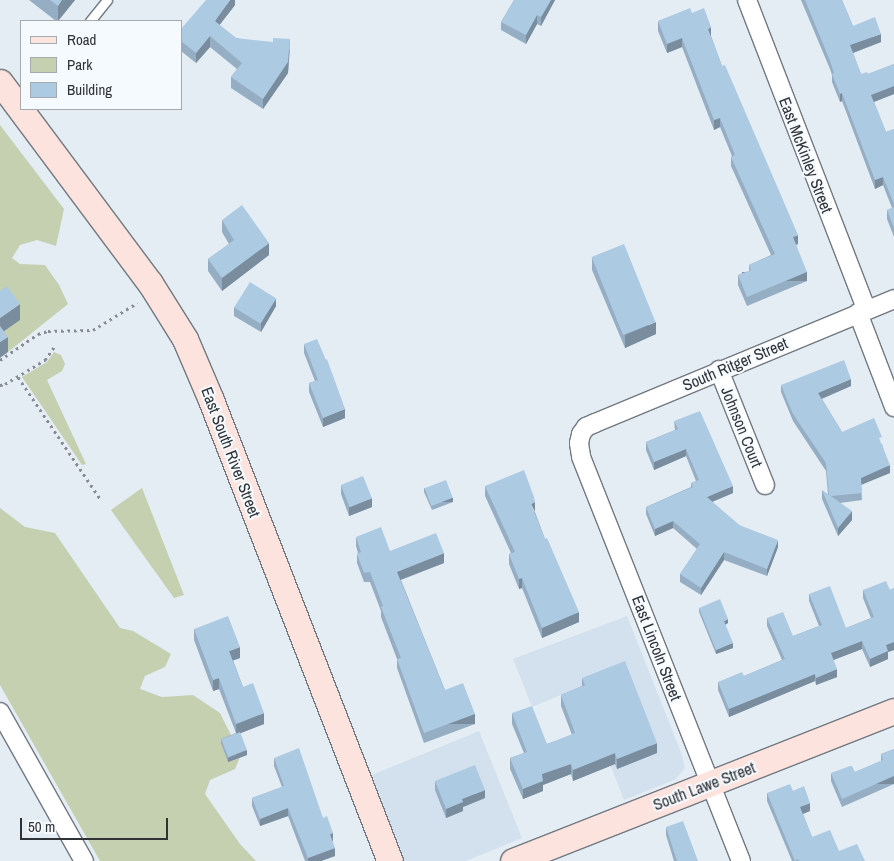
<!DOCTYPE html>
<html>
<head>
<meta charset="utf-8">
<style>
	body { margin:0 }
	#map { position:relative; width:894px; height:861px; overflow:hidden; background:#e4edf4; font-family:"Archivo Narrow",sans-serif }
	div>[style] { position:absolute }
	.built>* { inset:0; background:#d3e1ee }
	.green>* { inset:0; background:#c4d0b0 }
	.path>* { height:3px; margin-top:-1.5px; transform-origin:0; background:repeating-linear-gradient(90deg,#868c91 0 2.5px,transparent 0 6.5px) }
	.roads { filter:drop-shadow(1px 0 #727980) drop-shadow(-1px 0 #727980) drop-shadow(0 1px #727980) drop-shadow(0 -1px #727980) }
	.lane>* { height:9px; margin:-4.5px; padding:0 4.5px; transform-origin:4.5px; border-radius:4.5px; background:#fff }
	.street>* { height:18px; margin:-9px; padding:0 9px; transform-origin:9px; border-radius:9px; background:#fff }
	.secondary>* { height:25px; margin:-12.5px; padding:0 12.5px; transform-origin:12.5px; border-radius:12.5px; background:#fde3de }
	.wall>* { inset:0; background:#95aec3 }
	.shaded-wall>* { inset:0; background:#798d9f; transform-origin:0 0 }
	.building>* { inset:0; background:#adcae3; transform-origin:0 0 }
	span { translate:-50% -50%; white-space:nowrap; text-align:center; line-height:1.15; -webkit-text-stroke:4px #f4fafe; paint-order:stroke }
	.street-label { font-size:16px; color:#303336 }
	.legend { position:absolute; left:20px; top:20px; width:162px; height:90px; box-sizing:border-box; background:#f4fafe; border:1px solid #a6aaae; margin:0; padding:6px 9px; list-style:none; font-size:15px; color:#303336 }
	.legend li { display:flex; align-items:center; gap:10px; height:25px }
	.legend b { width:25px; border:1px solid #a6aaae }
	.scale { position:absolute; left:20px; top:818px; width:148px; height:22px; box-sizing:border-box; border:2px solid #303336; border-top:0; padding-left:6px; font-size:15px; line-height:18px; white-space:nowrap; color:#303336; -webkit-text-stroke:4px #f4fafe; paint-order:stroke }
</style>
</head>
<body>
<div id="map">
	<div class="built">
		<i style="clip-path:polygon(627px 616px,682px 755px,685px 768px,676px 779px,624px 800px,580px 687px,532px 707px,513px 659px)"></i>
		<i style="clip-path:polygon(479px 731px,522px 838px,466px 861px,405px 861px,372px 775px)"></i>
	</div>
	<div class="green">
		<i style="clip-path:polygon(0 125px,64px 209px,56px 246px,37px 240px,20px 245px,12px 258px,20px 264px,45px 265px,59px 285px,68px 304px,8px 352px,0 341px)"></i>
		<i style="clip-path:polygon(54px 352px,61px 355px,65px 364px,62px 371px,47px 380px,86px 464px,82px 465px,22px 377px,47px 362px)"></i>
		<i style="clip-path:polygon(142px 488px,184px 595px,174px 598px,111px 510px)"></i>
		<i style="clip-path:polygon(0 508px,25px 527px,55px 533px,120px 628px,133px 631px,171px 654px,165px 667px,145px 676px,140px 689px,162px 697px,193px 695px,220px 713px,241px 755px,235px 769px,210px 780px,205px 794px,240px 844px,256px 861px,100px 861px,0 685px)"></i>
	</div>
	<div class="path">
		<i style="left:0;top:360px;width:46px;rotate:-34.4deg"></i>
		<i style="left:38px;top:334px;width:10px;rotate:-17deg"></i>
		<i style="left:48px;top:331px;width:45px;rotate:-1.3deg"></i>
		<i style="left:93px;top:330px;width:52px;rotate:-31.5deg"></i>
		<i style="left:18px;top:377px;width:148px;rotate:56deg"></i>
		<i style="left:0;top:385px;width:5px;rotate:-11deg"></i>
		<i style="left:5px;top:384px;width:47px;rotate:-31deg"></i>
		<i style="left:45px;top:360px;width:16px;rotate:-55deg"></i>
	</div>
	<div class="roads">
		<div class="lane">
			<i style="left:90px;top:21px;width:27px;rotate:-51deg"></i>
		</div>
		<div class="street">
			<i style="left:747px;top:0;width:331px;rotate:68.9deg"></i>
			<i style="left:858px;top:313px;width:101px;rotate:69deg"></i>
			<i style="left:719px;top:370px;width:124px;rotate:68.2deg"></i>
			<i style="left:0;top:712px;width:171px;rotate:60.6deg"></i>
			<i style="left:741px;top:861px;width:435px;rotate:-111.6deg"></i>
			<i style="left:581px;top:456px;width:13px;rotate:-99deg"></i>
			<i style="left:579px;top:443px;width:9px;rotate:-77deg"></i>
			<i style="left:581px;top:434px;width:9px;rotate:-54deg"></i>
			<i style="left:586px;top:427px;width:10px;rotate:-24deg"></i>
			<i style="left:595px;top:423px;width:324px;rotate:-22.5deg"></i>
		</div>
		<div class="secondary">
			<i style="left:0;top:82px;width:251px;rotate:53.3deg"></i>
			<i style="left:150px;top:283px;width:66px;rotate:58deg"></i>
			<i style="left:185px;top:339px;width:66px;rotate:66.9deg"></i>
			<i style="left:211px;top:400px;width:495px;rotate:68.8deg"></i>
			<i style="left:513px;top:861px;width:409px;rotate:-21.5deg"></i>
		</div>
	</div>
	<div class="wall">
		<i style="clip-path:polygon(29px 0,75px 0,58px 21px,56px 21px)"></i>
		<i style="clip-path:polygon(235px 0,235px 5px,219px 25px,236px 38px,290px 50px,288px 73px,263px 109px,231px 88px,231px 77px,237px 69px,210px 47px,196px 63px,181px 51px,181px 29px)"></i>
		<i style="clip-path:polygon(514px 0,555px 0,541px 26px,537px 24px,526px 44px,501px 30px,501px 22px)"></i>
		<i style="clip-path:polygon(801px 0,842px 0,853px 26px,881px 42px,853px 53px,861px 74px,868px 74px,894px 64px,894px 94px,874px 102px,886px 132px,894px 129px,894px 237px,887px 219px,887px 210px,892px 208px,883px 185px,875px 189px,842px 101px,840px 102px,832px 82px,832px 75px,830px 69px)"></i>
		<i style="clip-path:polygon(692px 13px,711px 36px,722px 66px,798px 244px,796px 245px,807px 281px,747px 306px,738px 285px,738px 275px,749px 271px,749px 265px,771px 255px,731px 166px,731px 157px,732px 156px,720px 127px,714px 130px,682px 47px,667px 53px,658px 31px,658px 21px)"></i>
		<i style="clip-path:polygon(222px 220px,269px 255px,222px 291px,208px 271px,208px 259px,229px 244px,222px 232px)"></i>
		<i style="clip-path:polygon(592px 257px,656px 334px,625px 348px,592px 270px)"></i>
		<i style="clip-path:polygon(276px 306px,261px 332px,234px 316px,234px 307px)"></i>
		<i style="clip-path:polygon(304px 344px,345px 418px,323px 427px,309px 392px,309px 383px,315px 381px,304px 353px)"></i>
		<i style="clip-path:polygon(781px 385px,851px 386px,822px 399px,842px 432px,882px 444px,890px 473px,861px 484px,862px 500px,840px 503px,852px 520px,838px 536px,822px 499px,822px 490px,828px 495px,826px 471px,793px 421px,781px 392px)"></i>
		<i style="clip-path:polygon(674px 421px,733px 493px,712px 502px,739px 525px,778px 547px,767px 576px,724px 560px,701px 595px,680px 582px,680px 574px,697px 549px,673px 528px,655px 536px,646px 514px,646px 507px,691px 487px,691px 483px,696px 481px,686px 456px,654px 470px,646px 450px,646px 442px,675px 430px)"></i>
		<i style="clip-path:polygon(341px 485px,372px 507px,349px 516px,341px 494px)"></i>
		<i style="clip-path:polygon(485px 486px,535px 512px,545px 539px,579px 622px,542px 638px,522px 588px,519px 589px,509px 564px,509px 554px,511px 553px,485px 496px)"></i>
		<i style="clip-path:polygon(424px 488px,453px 502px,432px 510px,424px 492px)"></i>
		<i style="clip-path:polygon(356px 537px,390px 551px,444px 563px,401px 580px,445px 690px,475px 724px,424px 743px,397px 668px,397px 659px,381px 617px,381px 611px,370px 582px,364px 582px,357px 563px,357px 554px,358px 553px,356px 546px)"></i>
		<i style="clip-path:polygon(894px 588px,894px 650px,888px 652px,888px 659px,870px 667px,862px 649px,833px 660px,837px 677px,816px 685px,815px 681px,729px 717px,718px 690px,718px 682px,744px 676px,782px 660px,767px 626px,767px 618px,793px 636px,819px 626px,809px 601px,809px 594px,846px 628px,871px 618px,863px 598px,863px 590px,890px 590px)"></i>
		<i style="clip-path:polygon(699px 608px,728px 623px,725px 625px,733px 648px,716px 654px,699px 612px)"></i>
		<i style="clip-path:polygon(194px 629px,240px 658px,233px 660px,243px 687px,264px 724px,240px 733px,247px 755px,228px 762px,221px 743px,221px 739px,236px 733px,219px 689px,213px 691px,194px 640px)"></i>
		<i style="clip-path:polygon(582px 678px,657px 753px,617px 769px,615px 764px,573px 781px,571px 774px,543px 785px,543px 791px,523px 799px,510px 769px,510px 758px,524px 753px,512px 724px,512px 713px,547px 744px,572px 735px,561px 706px,561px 695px,582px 686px)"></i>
		<i style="clip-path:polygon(894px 749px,894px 784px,842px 807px,831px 781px,831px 773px,855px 772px,881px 761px,881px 754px)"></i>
		<i style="clip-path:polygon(274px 758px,323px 818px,333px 841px,332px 841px,335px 856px,321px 861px,305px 861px,288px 816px,260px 826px,252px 806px,252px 798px,282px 787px,274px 766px)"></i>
		<i style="clip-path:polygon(435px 781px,485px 798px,463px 807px,463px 811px,446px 818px,435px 790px)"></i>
		<i style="clip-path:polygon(793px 791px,810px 811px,803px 814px,812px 837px,839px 851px,865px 861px,792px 861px,767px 801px,767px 793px)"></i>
		<i style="clip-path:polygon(666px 827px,698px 861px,674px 861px,666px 835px)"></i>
	</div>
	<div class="shaded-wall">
		<i style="clip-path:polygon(62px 0,75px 0,58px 21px,58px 6px)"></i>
		<i style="clip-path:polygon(230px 0,235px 0,235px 5px,215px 31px,215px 21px)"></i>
		<i style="clip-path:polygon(551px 0,555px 0,541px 26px,541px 17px)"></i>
		<i style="clip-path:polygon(537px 15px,537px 24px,526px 44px,526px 35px)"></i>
		<i style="clip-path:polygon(711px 27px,711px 36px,708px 38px,708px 29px)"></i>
		<i style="clip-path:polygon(881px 34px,881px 42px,850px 54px,850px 45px)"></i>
		<i style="clip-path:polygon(210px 36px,210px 47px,196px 63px,196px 53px)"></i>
		<i style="clip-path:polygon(682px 38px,682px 47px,667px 53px,667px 44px)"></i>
		<i style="clip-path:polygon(290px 39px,288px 73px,263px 109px,263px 99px)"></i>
		<i style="clip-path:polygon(894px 86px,894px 94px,871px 103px,871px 95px)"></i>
		<i style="clip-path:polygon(842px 93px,842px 101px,840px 102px,840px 94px)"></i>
		<i style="clip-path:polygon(720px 118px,720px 127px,714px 130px,714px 120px)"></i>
		<i style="clip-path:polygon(883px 177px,883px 185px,875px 189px,875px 180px)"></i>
		<i style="clip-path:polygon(798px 235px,798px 244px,793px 246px,793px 237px)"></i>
		<i style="clip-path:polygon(269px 243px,269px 255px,222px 291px,222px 278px)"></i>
		<i style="left:807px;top:272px;width:9px;height:65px;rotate:90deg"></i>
		<i style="clip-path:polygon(276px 298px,276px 306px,261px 332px,261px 323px)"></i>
		<i style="clip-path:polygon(20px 304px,20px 320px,0 334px,0 318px)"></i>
		<i style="clip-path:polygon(656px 322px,656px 334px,625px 348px,625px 335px)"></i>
		<i style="clip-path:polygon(8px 337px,8px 352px,0 358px,0 342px)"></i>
		<i style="clip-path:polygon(851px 379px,851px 386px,818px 400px,818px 393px)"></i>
		<i style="clip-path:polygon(345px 409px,345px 418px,323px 427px,323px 418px)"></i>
		<i style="clip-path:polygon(686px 449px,686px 456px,654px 470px,654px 462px)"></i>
		<i style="clip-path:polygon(890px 465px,890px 473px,861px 485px,861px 478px)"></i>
		<i style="clip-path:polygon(733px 486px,733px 493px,707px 504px,707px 497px)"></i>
		<i style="clip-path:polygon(372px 498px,372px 507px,349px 516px,349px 507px)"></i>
		<i style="left:453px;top:498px;width:4px;height:22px;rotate:90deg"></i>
		<i style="clip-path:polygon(535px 502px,535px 512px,531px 504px)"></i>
		<i style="clip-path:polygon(852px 511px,852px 520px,838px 536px,838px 528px)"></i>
		<i style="clip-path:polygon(673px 521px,673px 528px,655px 536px,655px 529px)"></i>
		<i style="clip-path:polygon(778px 540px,778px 547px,767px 576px,767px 569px)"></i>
		<i style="clip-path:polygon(724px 552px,724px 560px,701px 595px,701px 588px)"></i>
		<i style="clip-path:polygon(444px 553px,444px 563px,397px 581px,397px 572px)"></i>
		<i style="clip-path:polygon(522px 578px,522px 588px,519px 589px,519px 579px)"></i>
		<i style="clip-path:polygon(579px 612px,579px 622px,542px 638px,542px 628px)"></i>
		<i style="clip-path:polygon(728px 619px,728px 623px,724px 625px,724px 621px)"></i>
		<i style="clip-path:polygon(862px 641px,862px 649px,831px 661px,831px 653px)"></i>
		<i style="clip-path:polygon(894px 642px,894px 650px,888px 652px,888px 659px,870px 667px,870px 659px,886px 645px)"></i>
		<i style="clip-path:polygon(733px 643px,733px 648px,716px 654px,716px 650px)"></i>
		<i style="clip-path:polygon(240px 647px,240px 658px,229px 662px,229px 651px)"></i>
		<i style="clip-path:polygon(837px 669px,837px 677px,816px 685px,816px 678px)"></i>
		<i style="clip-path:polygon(815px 674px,815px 681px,729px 717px,729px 709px)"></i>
		<i style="clip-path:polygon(219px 678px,219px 689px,213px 691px,213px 680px)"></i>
		<i style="clip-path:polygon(264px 713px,264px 724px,236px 735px,236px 724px)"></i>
		<i style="left:475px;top:714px;width:10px;height:54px;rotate:90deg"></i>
		<i style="clip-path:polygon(657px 743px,657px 753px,617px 769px,617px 759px)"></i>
		<i style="clip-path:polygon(247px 750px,247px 755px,228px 762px,228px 758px)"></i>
		<i style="clip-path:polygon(615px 753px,615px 764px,573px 781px,573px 770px)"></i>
		<i style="clip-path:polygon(571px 764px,571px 774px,543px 785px,543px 791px,523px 799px,523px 789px,542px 774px)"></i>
		<i style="left:894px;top:776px;width:8px;height:57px;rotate:90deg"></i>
		<i style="clip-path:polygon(485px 790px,485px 798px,463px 807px,463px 811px,446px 818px,446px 809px,462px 799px)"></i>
		<i style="clip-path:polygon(810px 803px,810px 811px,800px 815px,800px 807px)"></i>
		<i style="clip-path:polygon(288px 808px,288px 816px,260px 826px,260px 819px)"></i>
		<i style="clip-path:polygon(333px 833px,333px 841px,330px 842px,330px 834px)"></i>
		<i style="clip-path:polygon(335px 848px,335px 856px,321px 861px,308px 861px,308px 858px)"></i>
	</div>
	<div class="building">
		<i style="clip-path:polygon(50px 0,62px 0,58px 6px)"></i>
		<i style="clip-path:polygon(206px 0,230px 0,215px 21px,236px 38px,273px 42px,273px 38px,290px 39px,288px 62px,263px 99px,231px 77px,242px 63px,210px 36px,196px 53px,181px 41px,181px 29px)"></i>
		<i style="clip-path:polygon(514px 0,551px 0,541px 17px,537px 15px,526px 35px,501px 22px)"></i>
		<i style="clip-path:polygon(805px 0,842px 0,853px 26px,875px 17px,881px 34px,850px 45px,861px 74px,867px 72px,868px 74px,894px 64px,894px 86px,871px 95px,886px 132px,894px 129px,894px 204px,883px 177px,875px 180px,842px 93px,840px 94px,832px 74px,834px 73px,830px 61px)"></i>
		<i style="clip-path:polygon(690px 8px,692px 13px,704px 8px,711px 27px,708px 29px,722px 66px,725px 65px,798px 235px,793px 237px,807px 272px,747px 297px,738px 275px,751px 270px,749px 265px,775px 254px,731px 157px,735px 155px,720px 118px,714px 120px,682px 38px,667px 44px,658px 21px)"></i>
		<i style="clip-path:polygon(242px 205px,269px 243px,222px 278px,208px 259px,234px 240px,222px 220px)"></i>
		<i style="clip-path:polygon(894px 207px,894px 228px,887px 210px)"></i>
		<i style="left:624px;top:244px;width:84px;height:35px;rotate:68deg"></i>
		<i style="left:250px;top:282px;width:31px;height:30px;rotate:32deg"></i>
		<i style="clip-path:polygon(7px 286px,20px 304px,0 318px,0 291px)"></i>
		<i style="clip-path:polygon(0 326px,8px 337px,0 342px)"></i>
		<i style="clip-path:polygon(317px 339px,326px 360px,327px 359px,345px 409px,323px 418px,309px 383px,318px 380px,304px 344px)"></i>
		<i style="clip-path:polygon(844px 360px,851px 379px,818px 393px,842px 432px,874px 418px,882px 437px,879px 438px,890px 465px,861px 478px,862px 493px,831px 496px,829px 495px,826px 463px,793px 414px,781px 385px)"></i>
		<i style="clip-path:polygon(700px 411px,733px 486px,707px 497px,739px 525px,778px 540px,767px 569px,724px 552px,701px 588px,680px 574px,700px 544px,673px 521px,655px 529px,646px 507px,693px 487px,691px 483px,699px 480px,686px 449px,654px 462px,646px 442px,678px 429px,674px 421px)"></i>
		<i style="clip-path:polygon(524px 470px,534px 497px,535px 502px,531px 504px,545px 539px,547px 538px,579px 612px,542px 628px,522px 578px,519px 579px,509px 554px,515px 552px,485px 486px)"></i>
		<i style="left:363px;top:476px;width:24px;height:24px;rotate:68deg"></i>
		<i style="left:446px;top:480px;width:19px;height:23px;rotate:69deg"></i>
		<i style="clip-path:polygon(822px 490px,852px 511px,838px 528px)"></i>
		<i style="clip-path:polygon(381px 527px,390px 551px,436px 533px,444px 553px,397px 572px,445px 690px,463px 683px,475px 714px,424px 733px,397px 659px,401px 658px,381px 607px,383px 606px,370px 572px,364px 573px,357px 554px,361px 552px,356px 537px)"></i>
		<i style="clip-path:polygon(886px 581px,890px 590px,894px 588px,894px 642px,886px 645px,888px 651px,870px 659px,862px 641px,831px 653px,837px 669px,816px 678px,815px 674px,729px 709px,718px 682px,742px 672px,744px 676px,785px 659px,767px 618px,783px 612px,793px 636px,822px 625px,809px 594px,830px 586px,846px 628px,874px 617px,863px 590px)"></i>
		<i style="clip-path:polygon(720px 599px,728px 619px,724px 621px,733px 643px,716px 650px,699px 608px)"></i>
		<i style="clip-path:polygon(228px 616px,240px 647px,229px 651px,243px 687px,253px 683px,264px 713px,236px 724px,219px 678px,213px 680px,194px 629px)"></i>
		<i style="clip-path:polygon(625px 661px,657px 743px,617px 759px,615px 753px,573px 770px,571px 764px,542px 774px,543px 781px,523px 789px,510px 758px,527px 752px,512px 713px,532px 706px,547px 744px,575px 733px,561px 695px,585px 685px,582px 678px)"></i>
		<i style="left:240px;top:732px;width:19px;height:20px;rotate:69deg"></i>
		<i style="clip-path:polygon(299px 748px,323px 818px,327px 816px,333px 833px,330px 834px,335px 848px,308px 858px,288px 808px,260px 819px,252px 798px,284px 786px,274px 758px)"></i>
		<i style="clip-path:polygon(894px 749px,894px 776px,842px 799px,831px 773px,850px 766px,852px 766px,855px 772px,883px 760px,881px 754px)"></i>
		<i style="clip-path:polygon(475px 765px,485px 790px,462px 799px,463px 802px,446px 809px,435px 781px)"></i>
		<i style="clip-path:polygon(790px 784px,793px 791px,804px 786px,810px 803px,800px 807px,812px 837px,830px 830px,839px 851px,857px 844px,865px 861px,799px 861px,798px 859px,795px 861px,767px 793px)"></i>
		<i style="clip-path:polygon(683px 821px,698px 861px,677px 861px,666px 827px)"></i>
	</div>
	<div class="street-label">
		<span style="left:806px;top:155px;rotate:69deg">East McKinley Street</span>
		<span style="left:735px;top:364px;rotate:-23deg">South Ritger Street</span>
		<span style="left:742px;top:427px;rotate:68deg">Johnson Court</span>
		<span style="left:231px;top:452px;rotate:69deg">East South River Street</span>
		<span style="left:657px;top:648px;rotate:69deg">East Lincoln Street</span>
		<span style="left:704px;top:786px;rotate:-21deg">South Lawe Street</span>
	</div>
	<ul class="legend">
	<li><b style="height:6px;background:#fde3de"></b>Road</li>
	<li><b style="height:14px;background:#c4d0b0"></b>Park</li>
	<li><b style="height:14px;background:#adcae3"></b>Building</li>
	</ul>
	<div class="scale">50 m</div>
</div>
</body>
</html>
